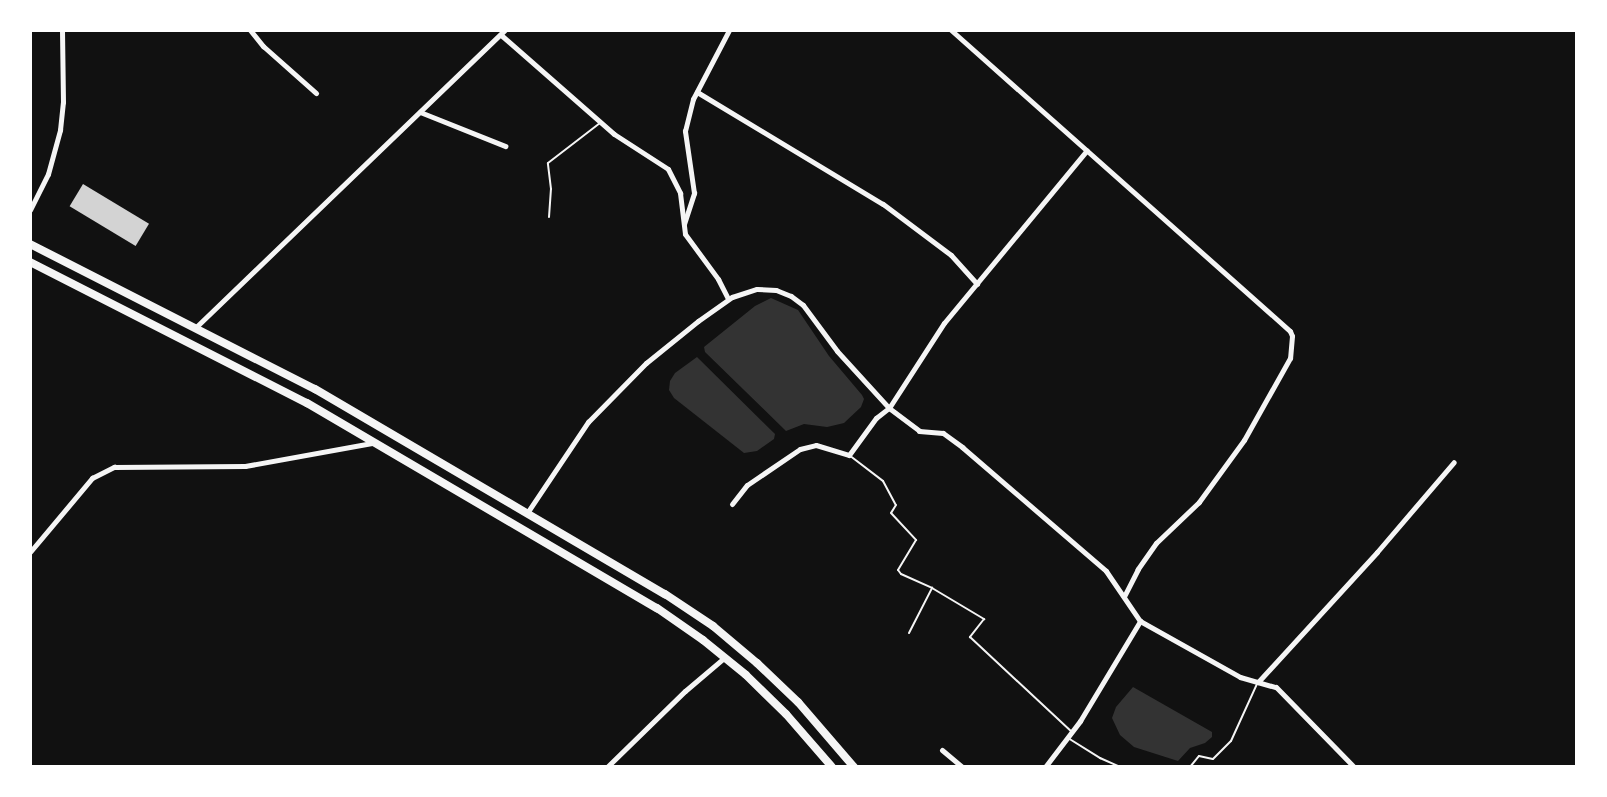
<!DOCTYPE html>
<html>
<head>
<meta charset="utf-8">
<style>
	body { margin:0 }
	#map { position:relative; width:1607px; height:797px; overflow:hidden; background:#111; font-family:Lato,sans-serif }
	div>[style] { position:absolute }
	.water>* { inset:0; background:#333 }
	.building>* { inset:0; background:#d3d3d3; transform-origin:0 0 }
	.service>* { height:2px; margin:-1px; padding:0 1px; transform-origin:1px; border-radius:1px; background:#f5f5f5 }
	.minor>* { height:5px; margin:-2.5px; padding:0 2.5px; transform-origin:2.5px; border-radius:2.5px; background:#f5f5f5 }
	.trunk>* { height:8px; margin:-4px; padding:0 4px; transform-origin:4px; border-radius:4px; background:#f5f5f5 }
	span { translate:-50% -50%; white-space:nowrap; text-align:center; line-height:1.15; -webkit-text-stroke:4.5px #fff; paint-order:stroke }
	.frame { position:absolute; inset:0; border:32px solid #fff; pointer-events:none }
</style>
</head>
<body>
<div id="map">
	<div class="water">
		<i style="clip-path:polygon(771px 298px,798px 310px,829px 356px,862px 395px,864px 399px,861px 407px,844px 423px,827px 427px,804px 424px,786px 431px,705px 352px,704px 347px,755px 306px)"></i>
		<i style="clip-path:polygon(697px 357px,775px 434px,774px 439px,757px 451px,744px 453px,674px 398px,669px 390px,670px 381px,675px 373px)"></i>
		<i style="clip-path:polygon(1133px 687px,1212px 732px,1212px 737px,1205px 743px,1190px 748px,1178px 761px,1134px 747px,1120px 735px,1112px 718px,1116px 707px)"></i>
	</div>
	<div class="building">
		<i style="left:83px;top:184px;width:77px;height:26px;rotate:31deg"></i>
	</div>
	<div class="service">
		<i style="left:549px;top:217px;width:28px;rotate:-86deg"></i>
		<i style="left:551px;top:189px;width:26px;rotate:-97deg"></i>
		<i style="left:548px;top:163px;width:66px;rotate:-37.6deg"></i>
		<i style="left:849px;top:455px;width:43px;rotate:37.4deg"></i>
		<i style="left:883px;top:481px;width:27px;rotate:62deg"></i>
		<i style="left:896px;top:505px;width:9px;rotate:122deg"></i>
		<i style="left:891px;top:513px;width:37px;rotate:47deg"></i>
		<i style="left:916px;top:540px;width:35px;rotate:121deg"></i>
		<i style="left:898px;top:570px;width:5px;rotate:53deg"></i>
		<i style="left:901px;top:574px;width:34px;rotate:24deg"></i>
		<i style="left:932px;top:588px;width:61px;rotate:30.8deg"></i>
		<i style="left:984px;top:619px;width:23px;rotate:128deg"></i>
		<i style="left:970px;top:637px;width:139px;rotate:43deg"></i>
		<i style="left:909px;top:633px;width:51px;rotate:-62.9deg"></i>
		<i style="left:1068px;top:738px;width:38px;rotate:32deg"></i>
		<i style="left:1100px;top:758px;width:22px;rotate:24deg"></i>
		<i style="left:1190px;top:767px;width:14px;rotate:-51deg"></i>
		<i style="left:1199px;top:756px;width:14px;rotate:12deg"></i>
		<i style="left:1213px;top:759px;width:25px;rotate:-45deg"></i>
		<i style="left:1231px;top:741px;width:63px;rotate:-65.5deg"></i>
	</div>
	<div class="minor">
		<i style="left:250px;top:30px;width:21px;rotate:51deg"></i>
		<i style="left:263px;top:46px;width:71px;rotate:41.6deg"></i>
		<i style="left:951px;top:30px;width:453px;rotate:41.6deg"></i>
		<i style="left:1290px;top:331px;width:5px;rotate:68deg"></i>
		<i style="left:1292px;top:336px;width:22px;rotate:95deg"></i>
		<i style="left:1290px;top:358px;width:94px;rotate:119.3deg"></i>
		<i style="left:1244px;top:440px;width:77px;rotate:126deg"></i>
		<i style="left:1199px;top:502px;width:59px;rotate:136.4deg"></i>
		<i style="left:1156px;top:543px;width:32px;rotate:125deg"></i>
		<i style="left:1138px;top:569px;width:31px;rotate:117deg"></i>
		<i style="left:501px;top:35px;width:150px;rotate:41.2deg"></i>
		<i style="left:614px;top:134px;width:64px;rotate:32.9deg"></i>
		<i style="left:668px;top:169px;width:27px;rotate:63deg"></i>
		<i style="left:680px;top:193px;width:41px;rotate:83deg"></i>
		<i style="left:685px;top:234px;width:56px;rotate:53.7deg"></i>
		<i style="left:718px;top:279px;width:22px;rotate:63deg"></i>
		<i style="left:697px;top:92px;width:217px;rotate:31.1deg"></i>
		<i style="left:883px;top:204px;width:85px;rotate:36.9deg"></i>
		<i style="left:951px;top:255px;width:39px;rotate:48deg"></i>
		<i style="left:420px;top:112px;width:92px;rotate:21.8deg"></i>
		<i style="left:30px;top:210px;width:40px;rotate:-63.4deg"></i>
		<i style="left:48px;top:174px;width:46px;rotate:-74.7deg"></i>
		<i style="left:60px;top:130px;width:28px;rotate:-84deg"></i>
		<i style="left:63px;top:102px;width:72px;rotate:-90.8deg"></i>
		<i style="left:684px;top:224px;width:33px;rotate:-72deg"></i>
		<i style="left:694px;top:193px;width:63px;rotate:-98.3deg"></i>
		<i style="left:685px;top:131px;width:33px;rotate:-76deg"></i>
		<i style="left:693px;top:99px;width:78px;rotate:-62.4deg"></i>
		<i style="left:195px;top:328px;width:430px;rotate:-43.9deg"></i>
		<i style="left:732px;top:504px;width:24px;rotate:-52deg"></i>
		<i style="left:747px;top:485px;width:64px;rotate:-34.2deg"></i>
		<i style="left:800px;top:449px;width:16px;rotate:-14deg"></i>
		<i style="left:816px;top:445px;width:34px;rotate:17deg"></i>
		<i style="left:849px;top:455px;width:46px;rotate:-53.9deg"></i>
		<i style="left:876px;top:418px;width:16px;rotate:-38deg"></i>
		<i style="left:889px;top:408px;width:101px;rotate:-57.1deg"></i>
		<i style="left:944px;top:323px;width:224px;rotate:-50.4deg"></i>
		<i style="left:527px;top:513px;width:110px;rotate:-56.2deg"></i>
		<i style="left:588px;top:422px;width:83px;rotate:-45.5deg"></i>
		<i style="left:646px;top:363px;width:67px;rotate:-38.9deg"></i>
		<i style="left:698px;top:321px;width:42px;rotate:-35.2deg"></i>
		<i style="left:732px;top:297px;width:26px;rotate:-18deg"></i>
		<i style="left:757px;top:289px;width:19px;rotate:3deg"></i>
		<i style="left:776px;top:290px;width:16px;rotate:22deg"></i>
		<i style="left:791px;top:296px;width:15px;rotate:37deg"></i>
		<i style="left:803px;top:305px;width:57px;rotate:53.5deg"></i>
		<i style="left:837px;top:351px;width:77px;rotate:47.6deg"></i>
		<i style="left:889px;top:408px;width:38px;rotate:37deg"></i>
		<i style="left:919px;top:431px;width:24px;rotate:5deg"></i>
		<i style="left:943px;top:433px;width:24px;rotate:36deg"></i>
		<i style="left:962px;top:447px;width:190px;rotate:40.7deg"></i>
		<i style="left:1106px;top:571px;width:60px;rotate:55.8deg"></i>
		<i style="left:1140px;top:621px;width:115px;rotate:29.2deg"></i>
		<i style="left:1240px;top:677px;width:37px;rotate:16deg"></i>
		<i style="left:1276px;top:687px;width:112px;rotate:45.7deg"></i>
		<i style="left:30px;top:552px;width:97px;rotate:-50deg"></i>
		<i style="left:92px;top:478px;width:25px;rotate:-27deg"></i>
		<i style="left:114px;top:467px;width:131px;rotate:-0.4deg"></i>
		<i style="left:245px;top:466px;width:129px;rotate:-10.3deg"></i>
		<i style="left:1258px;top:682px;width:176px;rotate:-47.5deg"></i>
		<i style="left:1377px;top:552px;width:118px;rotate:-49.5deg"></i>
		<i style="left:942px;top:750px;width:26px;rotate:40deg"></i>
		<i style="left:607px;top:767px;width:109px;rotate:-44.3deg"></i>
		<i style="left:685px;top:691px;width:52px;rotate:-40.4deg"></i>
		<i style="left:1045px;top:767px;width:58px;rotate:-52.7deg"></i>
		<i style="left:1080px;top:721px;width:117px;rotate:-59deg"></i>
	</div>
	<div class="trunk">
		<i style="left:30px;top:244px;width:320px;rotate:27deg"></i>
		<i style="left:315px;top:389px;width:406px;rotate:30.4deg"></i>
		<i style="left:665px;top:594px;width:58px;rotate:33.7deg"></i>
		<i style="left:713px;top:626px;width:57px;rotate:40.1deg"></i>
		<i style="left:757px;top:663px;width:57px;rotate:43.6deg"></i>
		<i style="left:798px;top:702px;width:86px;rotate:49.3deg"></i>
		<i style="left:30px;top:262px;width:311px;rotate:27deg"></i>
		<i style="left:307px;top:403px;width:406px;rotate:30.4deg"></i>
		<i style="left:657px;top:608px;width:56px;rotate:34.8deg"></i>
		<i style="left:703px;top:640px;width:55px;rotate:39.1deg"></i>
		<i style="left:746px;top:675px;width:56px;rotate:44.3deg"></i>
		<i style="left:786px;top:714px;width:70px;rotate:49deg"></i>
	</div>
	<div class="frame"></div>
</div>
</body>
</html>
